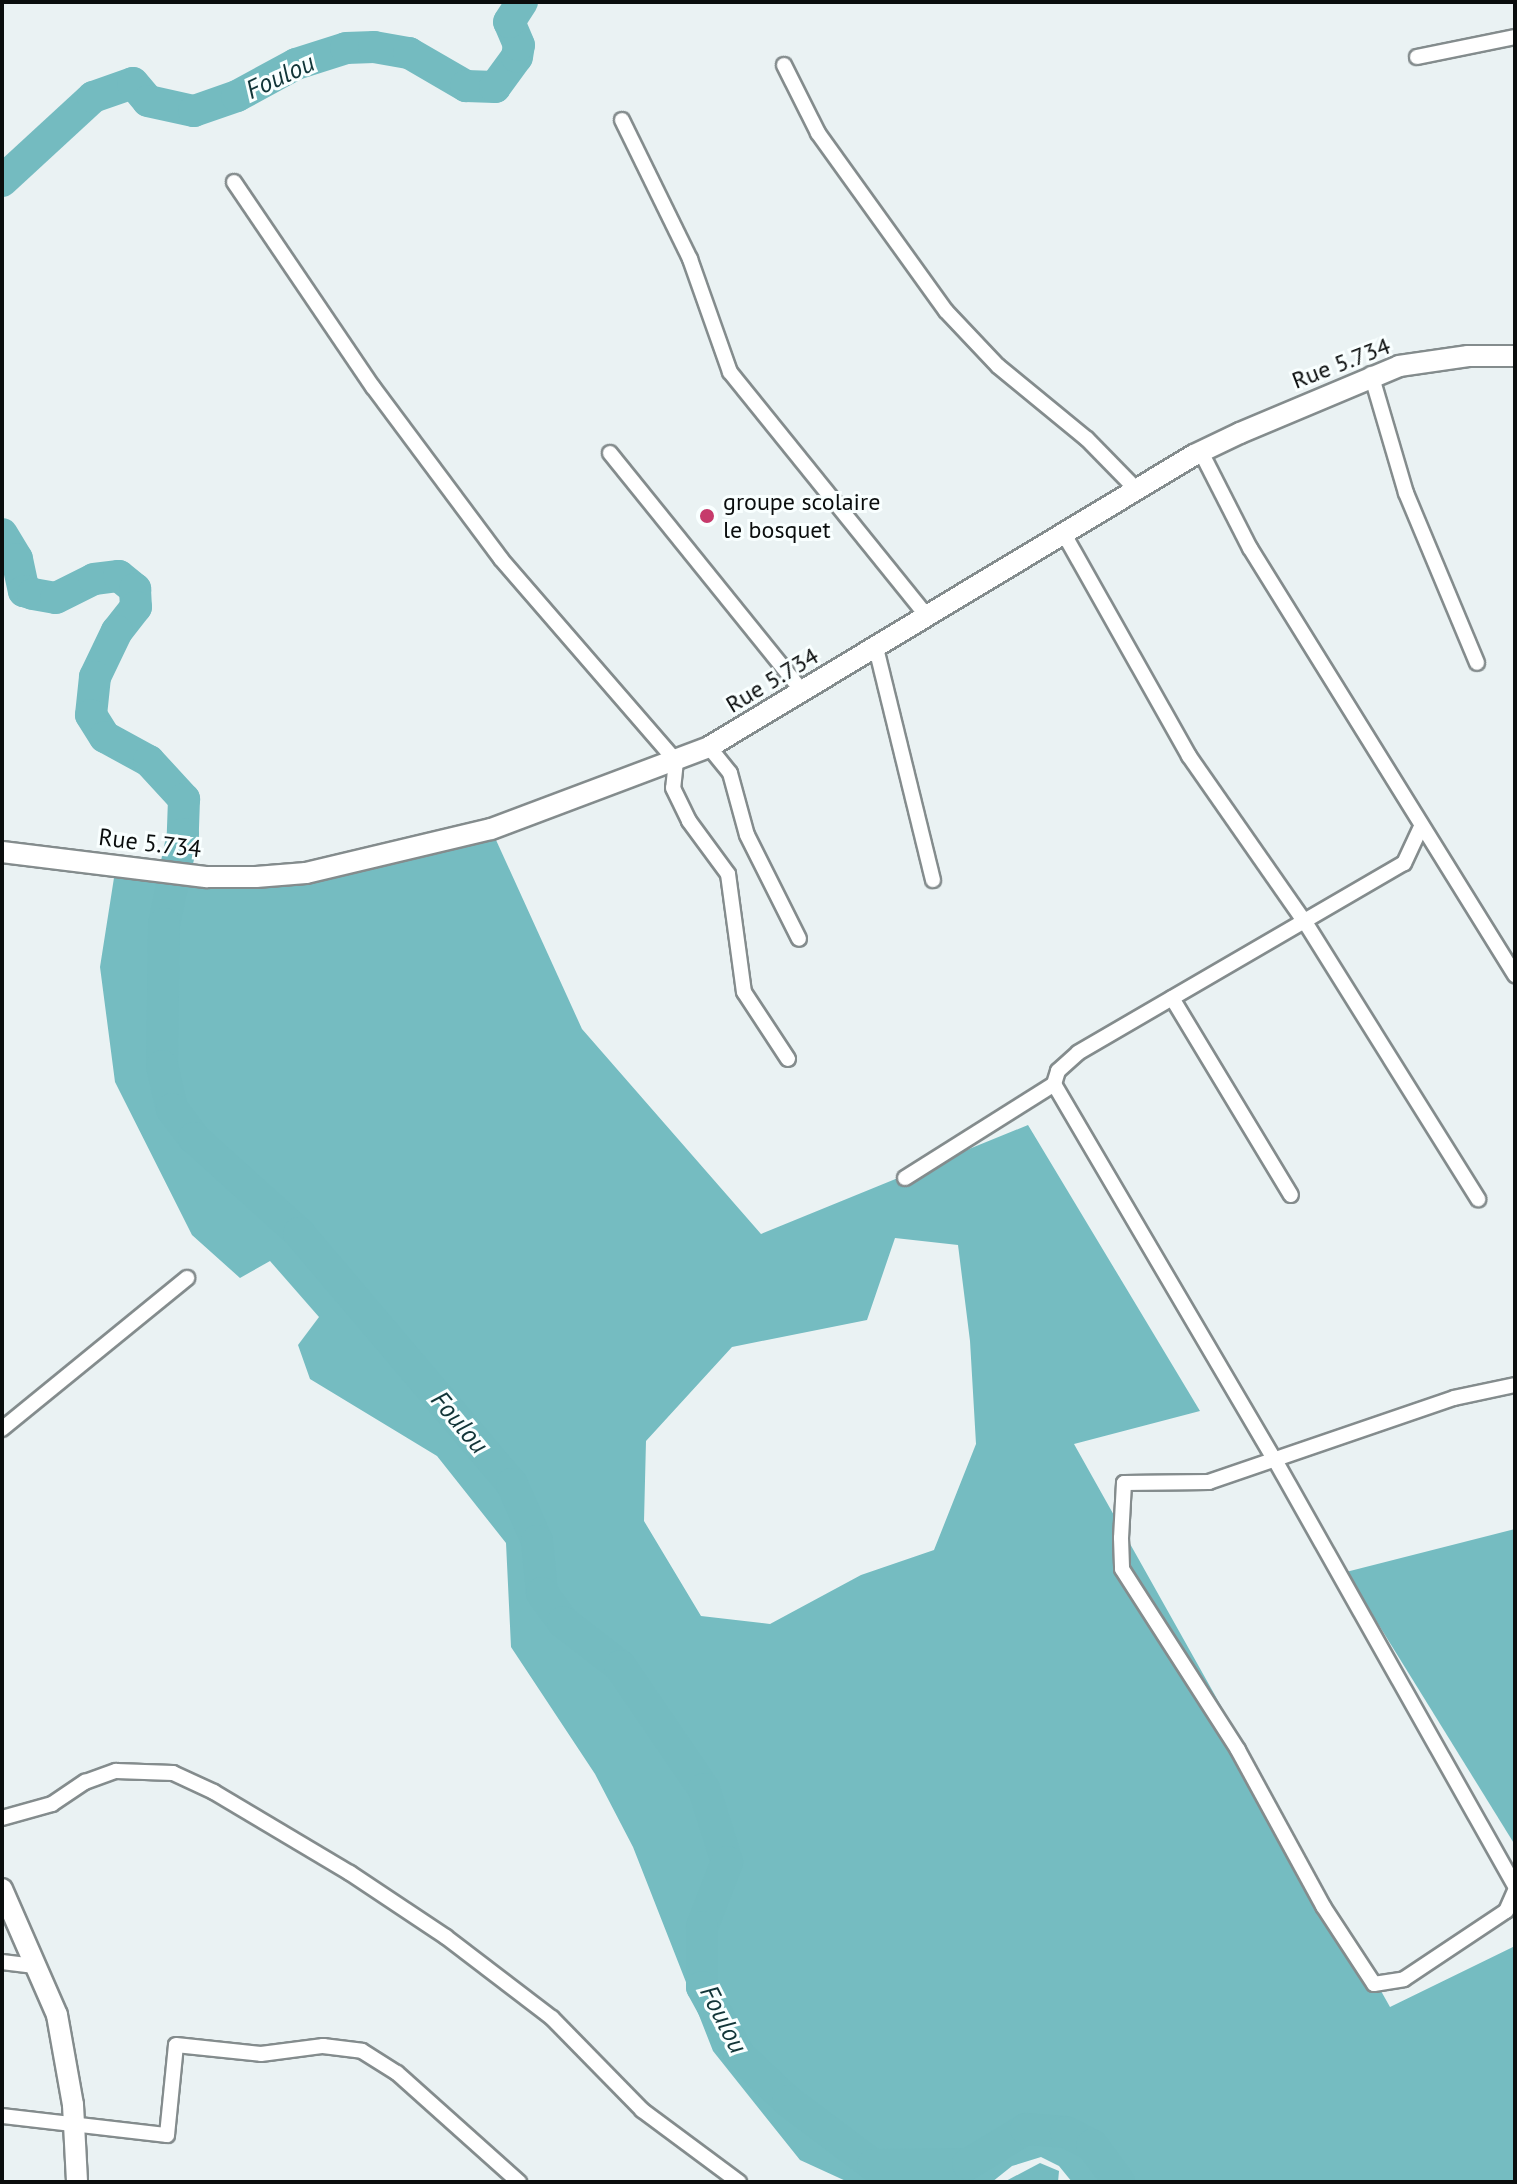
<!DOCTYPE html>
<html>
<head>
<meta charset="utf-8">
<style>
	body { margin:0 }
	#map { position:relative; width:1517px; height:2184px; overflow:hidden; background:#eaf2f3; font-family:"PT Sans",sans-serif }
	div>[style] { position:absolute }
	.forest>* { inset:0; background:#75bcc1 }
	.water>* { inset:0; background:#74bbc0 }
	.river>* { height:32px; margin:-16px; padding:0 16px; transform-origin:16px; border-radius:16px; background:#74bbc0 }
	.roads { filter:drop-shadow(2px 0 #848c8d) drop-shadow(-2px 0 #848c8d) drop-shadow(0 2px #848c8d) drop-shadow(0 -2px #848c8d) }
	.street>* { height:14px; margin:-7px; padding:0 7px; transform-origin:7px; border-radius:7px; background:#fff }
	.secondary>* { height:20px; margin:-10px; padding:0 10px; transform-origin:10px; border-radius:10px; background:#fff }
	.dots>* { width:22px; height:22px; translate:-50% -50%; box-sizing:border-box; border:4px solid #f9ffff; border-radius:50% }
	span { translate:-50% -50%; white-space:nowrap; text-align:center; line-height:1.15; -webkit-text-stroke:6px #f9ffff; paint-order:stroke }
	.street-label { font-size:24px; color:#0a0d0d }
	.poi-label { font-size:24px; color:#0a0d0d }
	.left { translate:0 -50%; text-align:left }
	.water-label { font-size:26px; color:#113538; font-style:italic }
	.frame { position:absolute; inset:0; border:4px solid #0a0d0d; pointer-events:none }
</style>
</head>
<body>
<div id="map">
	<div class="forest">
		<i style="clip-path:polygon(evenodd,491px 829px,582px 1029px,761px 1234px,1028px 1125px,1200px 1411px,1074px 1444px,1390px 2007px,1515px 1946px,1515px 2182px,1072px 2182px,1059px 2166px,1041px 2157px,1012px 2166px,992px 2182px,848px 2182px,800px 2160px,713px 2051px,633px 1847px,595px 1774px,511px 1647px,506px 1543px,437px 1456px,310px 1379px,298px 1345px,319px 1317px,270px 1261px,240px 1278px,192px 1235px,115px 1082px,100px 967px,116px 865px,256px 877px,491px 829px,895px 1238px,958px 1245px,970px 1341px,976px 1444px,934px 1550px,861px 1575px,770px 1624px,701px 1616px,644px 1521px,646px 1441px,732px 1347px,867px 1320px,895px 1238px)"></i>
		<i style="clip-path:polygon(1515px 1529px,1515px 1845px,1346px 1572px)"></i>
	</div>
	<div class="water">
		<i style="clip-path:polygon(1040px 2163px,1059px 2171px,1058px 2182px,1004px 2182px)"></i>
	</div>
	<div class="river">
		<i style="left:2px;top:181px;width:124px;rotate:-42.7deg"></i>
		<i style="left:93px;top:97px;width:42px;rotate:-19.3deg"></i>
		<i style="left:133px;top:83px;width:23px;rotate:50deg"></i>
		<i style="left:148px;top:101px;width:47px;rotate:12.3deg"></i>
		<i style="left:194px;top:111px;width:46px;rotate:-19.2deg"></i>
		<i style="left:237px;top:96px;width:67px;rotate:-28.5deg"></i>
		<i style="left:296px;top:64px;width:52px;rotate:-17.7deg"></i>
		<i style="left:346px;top:48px;width:28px;rotate:-2deg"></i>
		<i style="left:374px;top:47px;width:36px;rotate:10deg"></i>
		<i style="left:409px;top:53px;width:66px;rotate:30.1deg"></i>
		<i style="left:466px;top:86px;width:29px;rotate:2deg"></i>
		<i style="left:495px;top:87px;width:37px;rotate:-54deg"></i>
		<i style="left:517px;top:57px;width:12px;rotate:-81deg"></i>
		<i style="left:519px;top:45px;width:25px;rotate:-113deg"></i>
		<i style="left:509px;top:22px;width:24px;rotate:-57deg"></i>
		<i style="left:2px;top:534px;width:29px;rotate:59deg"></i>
		<i style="left:17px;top:559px;width:33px;rotate:78deg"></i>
		<i style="left:24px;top:591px;width:9px;rotate:18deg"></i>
		<i style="left:33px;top:594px;width:23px;rotate:10deg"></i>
		<i style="left:56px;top:598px;width:42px;rotate:-26.6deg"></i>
		<i style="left:94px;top:579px;width:25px;rotate:-7deg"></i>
		<i style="left:119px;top:576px;width:21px;rotate:39deg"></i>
		<i style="left:135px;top:589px;width:18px;rotate:87deg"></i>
		<i style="left:136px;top:607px;width:31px;rotate:128deg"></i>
		<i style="left:117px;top:631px;width:51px;rotate:115.6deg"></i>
		<i style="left:95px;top:677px;width:38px;rotate:96deg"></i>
		<i style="left:91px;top:715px;width:26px;rotate:58deg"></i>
		<i style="left:105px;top:737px;width:50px;rotate:28.6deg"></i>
		<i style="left:149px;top:761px;width:52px;rotate:47.4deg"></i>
		<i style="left:184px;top:799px;width:35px;rotate:92deg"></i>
		<i style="left:183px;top:834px;width:92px;rotate:101.9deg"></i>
		<i style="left:164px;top:924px;width:142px;rotate:90.8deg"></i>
		<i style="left:162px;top:1066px;width:44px;rotate:76.9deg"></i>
		<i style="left:172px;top:1109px;width:36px;rotate:53deg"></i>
		<i style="left:194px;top:1138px;width:142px;rotate:42.1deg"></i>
		<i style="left:299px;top:1233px;width:329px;rotate:49.7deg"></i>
		<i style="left:512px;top:1484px;width:62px;rotate:66.3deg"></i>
		<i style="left:537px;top:1541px;width:52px;rotate:84.5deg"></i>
		<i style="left:542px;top:1593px;width:36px;rotate:54deg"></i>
		<i style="left:563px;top:1622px;width:72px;rotate:37.7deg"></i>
		<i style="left:620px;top:1666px;width:149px;rotate:55.7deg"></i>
		<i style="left:704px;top:1789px;width:77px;rotate:72.5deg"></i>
		<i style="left:727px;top:1862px;width:70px;rotate:111deg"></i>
		<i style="left:702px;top:1927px;width:60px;rotate:90deg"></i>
		<i style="left:702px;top:1987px;width:77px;rotate:61.4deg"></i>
		<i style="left:739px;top:2055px;width:67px;rotate:43.2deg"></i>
		<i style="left:788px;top:2101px;width:106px;rotate:37deg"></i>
		<i style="left:873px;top:2165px;width:95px;rotate:-0.6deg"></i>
		<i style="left:968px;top:2164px;width:68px;rotate:-31.1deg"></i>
		<i style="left:1026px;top:2129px;width:40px;rotate:4.3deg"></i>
		<i style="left:1066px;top:2132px;width:29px;rotate:27deg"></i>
		<i style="left:1092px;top:2145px;width:46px;rotate:53.9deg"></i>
	</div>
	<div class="roads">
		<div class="street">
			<i style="left:1417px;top:57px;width:100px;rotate:-11.5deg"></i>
			<i style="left:784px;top:65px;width:76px;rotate:63.4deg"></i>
			<i style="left:818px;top:133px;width:219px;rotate:54.3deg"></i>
			<i style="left:946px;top:311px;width:76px;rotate:46.6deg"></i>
			<i style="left:998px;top:366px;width:115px;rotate:39.4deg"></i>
			<i style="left:1087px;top:439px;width:71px;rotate:45.6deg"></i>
			<i style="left:622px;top:120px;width:155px;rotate:63.9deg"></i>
			<i style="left:690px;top:259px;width:120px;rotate:70.5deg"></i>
			<i style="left:730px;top:372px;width:315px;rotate:51.1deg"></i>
			<i style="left:234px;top:182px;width:248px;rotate:55.9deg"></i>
			<i style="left:373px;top:387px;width:214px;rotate:53.3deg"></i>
			<i style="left:501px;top:559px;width:267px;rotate:49.1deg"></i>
			<i style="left:676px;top:761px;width:27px;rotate:96deg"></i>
			<i style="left:673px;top:788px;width:37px;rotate:64deg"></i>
			<i style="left:689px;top:821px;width:66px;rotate:53.7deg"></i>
			<i style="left:728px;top:874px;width:119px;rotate:82.3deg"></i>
			<i style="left:744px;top:992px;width:80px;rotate:56.7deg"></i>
			<i style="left:1371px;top:374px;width:124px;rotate:73.6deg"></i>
			<i style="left:1406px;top:493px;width:184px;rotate:67.3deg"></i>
			<i style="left:1201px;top:452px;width:108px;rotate:63deg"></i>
			<i style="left:1250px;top:548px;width:503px;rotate:58.18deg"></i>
			<i style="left:610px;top:453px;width:307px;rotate:51.1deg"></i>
			<i style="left:1064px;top:534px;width:255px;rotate:60.6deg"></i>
			<i style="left:1189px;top:756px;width:203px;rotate:55.1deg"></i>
			<i style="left:1305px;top:922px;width:327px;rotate:58deg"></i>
			<i style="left:876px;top:648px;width:239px;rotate:76.2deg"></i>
			<i style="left:709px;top:747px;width:33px;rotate:51deg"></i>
			<i style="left:730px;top:773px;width:64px;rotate:74.7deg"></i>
			<i style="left:747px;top:835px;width:116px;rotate:63.4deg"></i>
			<i style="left:1420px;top:829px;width:38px;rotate:115deg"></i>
			<i style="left:1404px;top:863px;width:377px;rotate:149.8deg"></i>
			<i style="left:1078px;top:1053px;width:27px;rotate:138deg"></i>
			<i style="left:1058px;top:1071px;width:14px;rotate:107deg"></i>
			<i style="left:1054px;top:1084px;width:436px;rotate:59.6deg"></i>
			<i style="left:1275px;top:1460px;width:489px;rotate:60.6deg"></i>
			<i style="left:1172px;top:998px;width:230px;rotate:58.9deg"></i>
			<i style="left:905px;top:1178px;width:176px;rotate:-32.2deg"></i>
			<i style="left:1515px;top:1385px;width:62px;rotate:168deg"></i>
			<i style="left:1454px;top:1398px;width:259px;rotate:161.1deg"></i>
			<i style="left:1209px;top:1482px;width:85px;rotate:179.3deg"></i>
			<i style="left:1124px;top:1483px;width:55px;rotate:93.1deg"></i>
			<i style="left:1121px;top:1538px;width:31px;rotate:88deg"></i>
			<i style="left:1122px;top:1569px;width:215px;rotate:57.3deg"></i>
			<i style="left:1238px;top:1750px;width:178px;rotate:61.4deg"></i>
			<i style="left:1323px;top:1906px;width:93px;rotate:56.8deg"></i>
			<i style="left:1374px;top:1984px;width:30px;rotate:-9deg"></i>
			<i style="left:1404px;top:1979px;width:123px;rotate:-33.7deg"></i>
			<i style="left:1506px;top:1911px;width:22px;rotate:-66deg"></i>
			<i style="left:2px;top:1429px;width:239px;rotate:-39.2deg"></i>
			<i style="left:2px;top:1818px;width:52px;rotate:-15.6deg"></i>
			<i style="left:52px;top:1804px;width:40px;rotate:-34deg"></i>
			<i style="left:85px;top:1782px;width:33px;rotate:-20deg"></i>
			<i style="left:116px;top:1771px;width:57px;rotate:2deg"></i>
			<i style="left:173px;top:1773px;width:45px;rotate:24.9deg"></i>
			<i style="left:214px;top:1792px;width:158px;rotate:30.8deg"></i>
			<i style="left:350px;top:1873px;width:115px;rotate:33.7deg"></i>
			<i style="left:446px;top:1937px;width:133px;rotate:37.4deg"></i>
			<i style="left:552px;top:2018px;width:129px;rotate:45.6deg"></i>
			<i style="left:642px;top:2110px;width:121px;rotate:36.6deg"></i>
			<i style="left:2px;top:1962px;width:35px;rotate:7deg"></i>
			<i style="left:2px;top:2116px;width:166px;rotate:6.6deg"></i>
			<i style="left:167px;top:2135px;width:90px;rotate:-84.3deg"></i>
			<i style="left:176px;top:2045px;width:85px;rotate:6deg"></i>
			<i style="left:261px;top:2054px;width:63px;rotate:-7.4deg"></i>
			<i style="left:323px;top:2046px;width:39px;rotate:7deg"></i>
			<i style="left:362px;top:2051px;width:41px;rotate:32.2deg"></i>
			<i style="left:397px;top:2073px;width:164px;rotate:41.8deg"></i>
		</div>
		<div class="secondary">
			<i style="left:2px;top:852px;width:207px;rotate:7deg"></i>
			<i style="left:207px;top:877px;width:49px"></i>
			<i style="left:256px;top:877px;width:50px;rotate:-4.6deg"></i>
			<i style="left:306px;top:873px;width:190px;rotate:-13.4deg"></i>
			<i style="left:491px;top:829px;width:233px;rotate:-20.6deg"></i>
			<i style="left:709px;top:747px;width:566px;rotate:-31.05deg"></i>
			<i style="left:1194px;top:455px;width:51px;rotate:-25.6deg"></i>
			<i style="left:1240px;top:433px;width:173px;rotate:-22.8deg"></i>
			<i style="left:1399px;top:366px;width:70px;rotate:-8.2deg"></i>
			<i style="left:1468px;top:356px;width:47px"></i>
			<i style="left:2px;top:1889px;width:137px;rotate:66.4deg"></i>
			<i style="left:57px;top:2015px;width:91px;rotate:79.9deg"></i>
			<i style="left:73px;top:2105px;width:77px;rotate:87deg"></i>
		</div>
	</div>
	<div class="dots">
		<i style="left:707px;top:516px;background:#c63a6b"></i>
	</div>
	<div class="street-label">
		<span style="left:1341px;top:363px;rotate:-21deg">Rue 5.734</span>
		<span style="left:772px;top:680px;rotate:-31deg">Rue 5.734</span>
		<span style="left:150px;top:843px;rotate:7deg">Rue 5.734</span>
	</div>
	<div class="poi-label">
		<span class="left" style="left:723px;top:516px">groupe scolaire<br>le bosquet</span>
	</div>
	<div class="water-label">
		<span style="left:280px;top:76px;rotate:-25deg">Foulou</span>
		<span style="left:460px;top:1422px;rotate:50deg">Foulou</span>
		<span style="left:724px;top:2019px;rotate:63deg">Foulou</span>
	</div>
	<div class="frame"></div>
</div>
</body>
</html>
